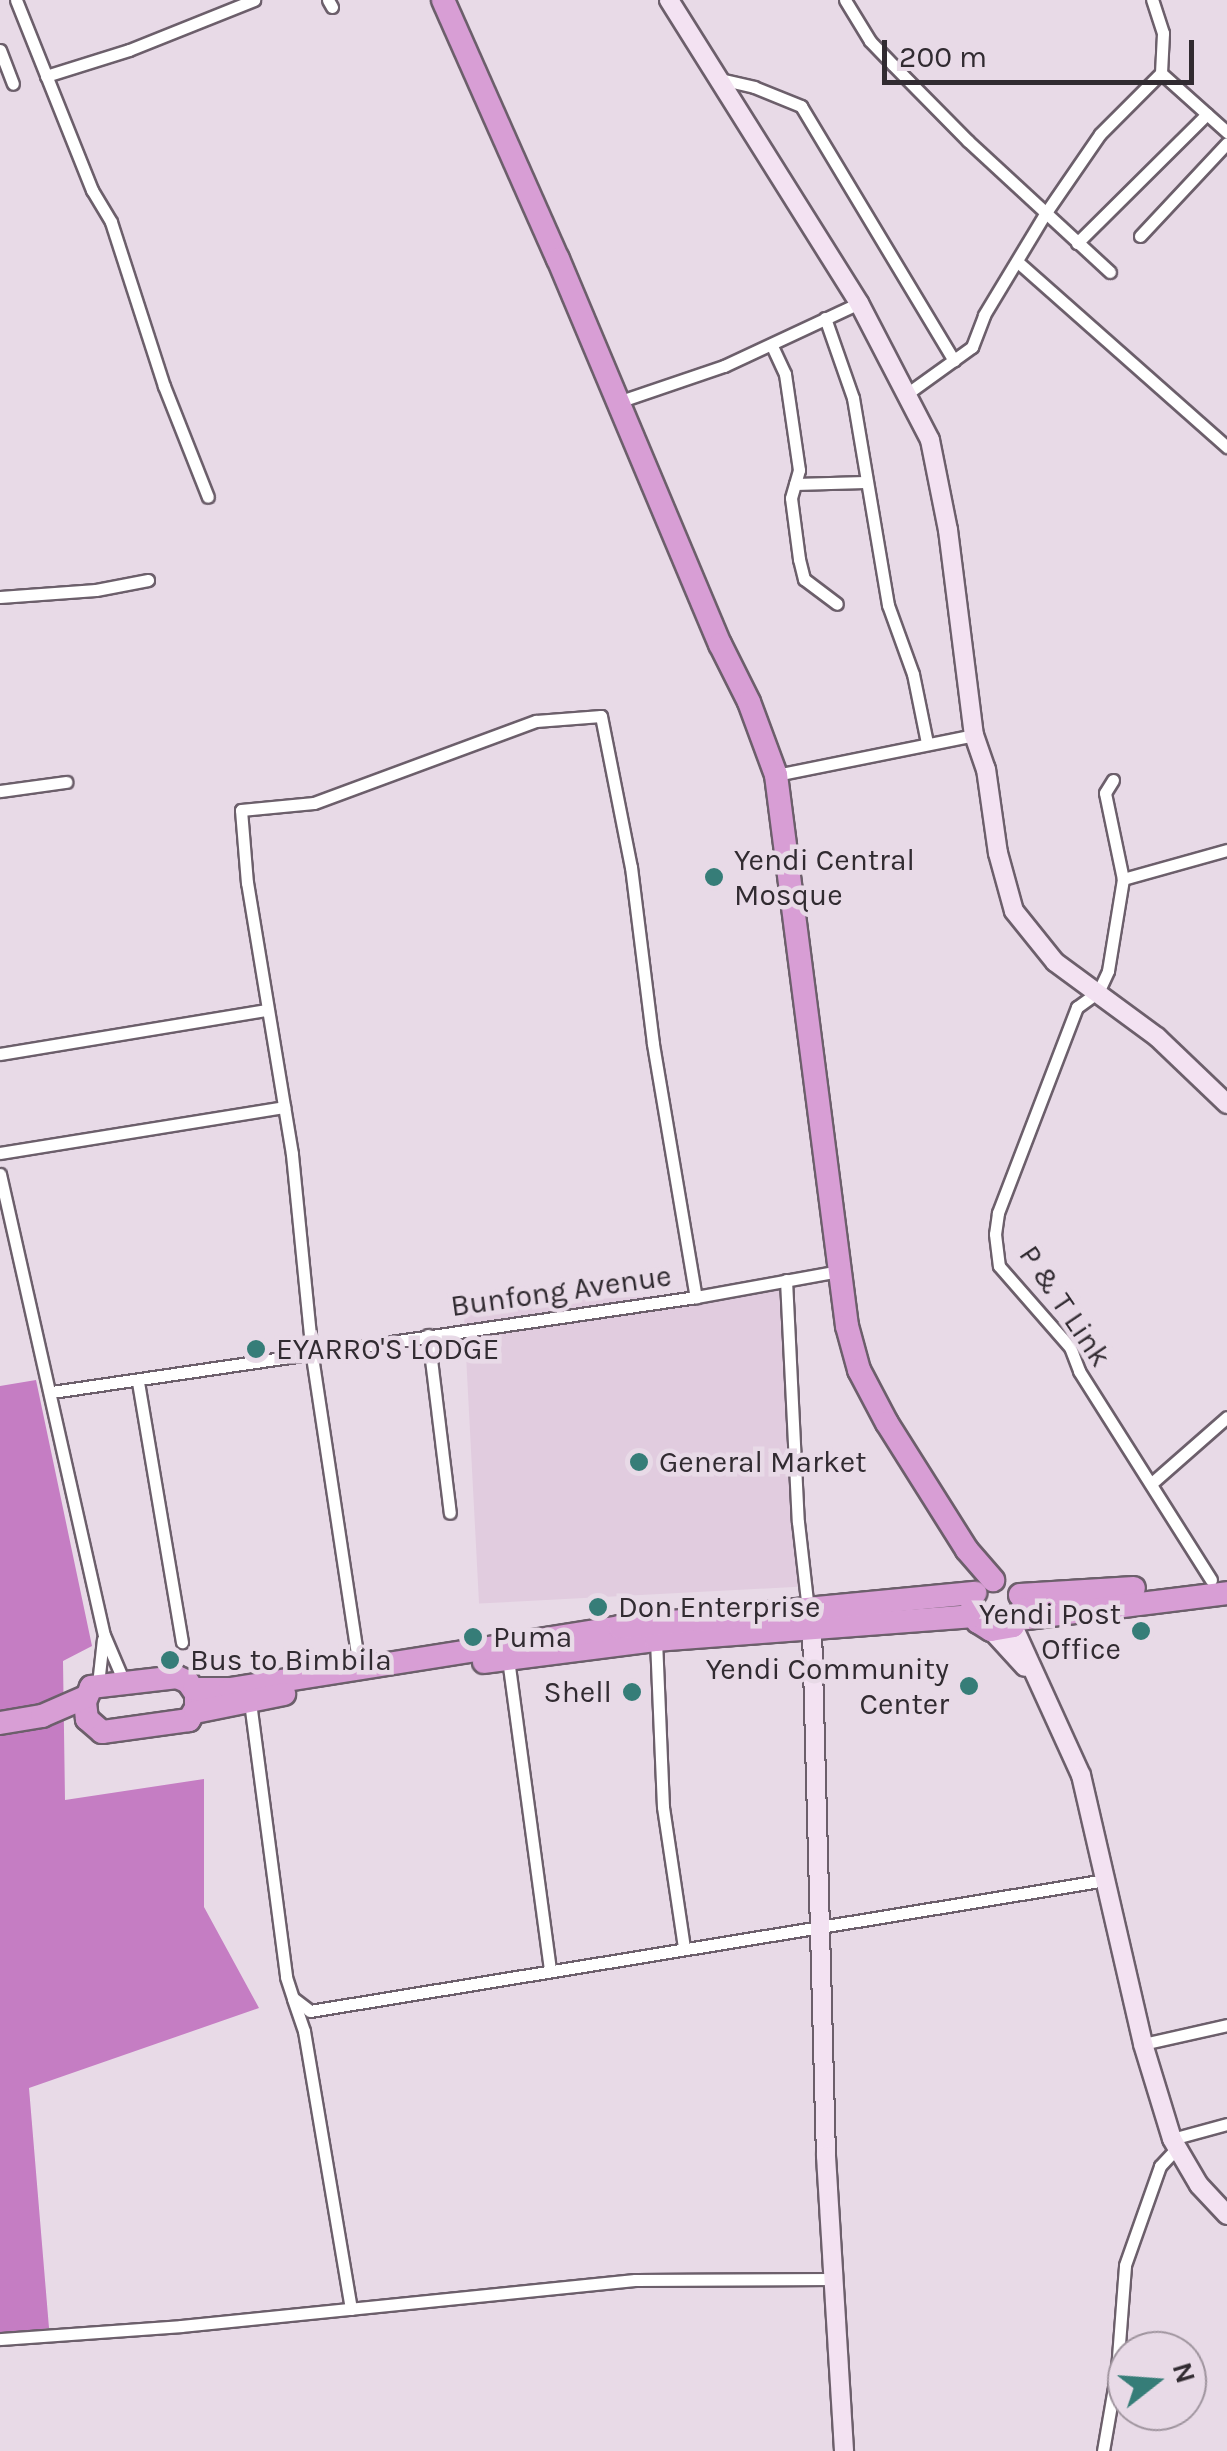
<!DOCTYPE html>
<html>
<head>
<meta charset="utf-8">
<style>
	body { margin:0 }
	#map { position:relative; width:1227px; height:2451px; overflow:hidden; background:#e8dae7; font-family:Karla,sans-serif }
	div>[style] { position:absolute }
	.built>* { inset:0; background:#e1ccdf; transform-origin:0 0 }
	.forest>* { inset:0; background:#c57dc3 }
	.roads { filter:drop-shadow(2px 0 #6c5f6b) drop-shadow(-2px 0 #6c5f6b) drop-shadow(0 2px #6c5f6b) drop-shadow(0 -2px #6c5f6b) }
	.street>* { height:11px; margin:-5.5px; padding:0 5.5px; transform-origin:5.5px; border-radius:5.5px; background:#fff }
	.secondary>* { height:18px; margin:-9px; padding:0 9px; transform-origin:9px; border-radius:9px; background:#f3e2f2 }
	.highway>* { height:22px; margin:-11px; padding:0 11px; transform-origin:11px; border-radius:11px; background:#d89ed5 }
	.dots>* { width:28px; height:28px; translate:-50% -50%; box-sizing:border-box; border:5px solid #e8dae7; border-radius:50% }
	span { translate:-50% -50%; white-space:nowrap; text-align:center; line-height:1.15; -webkit-text-stroke:9px #e8dae7; paint-order:stroke }
	.poi-label { font-size:30px; color:#312b31 }
	.left { translate:0 -50%; text-align:left }
	.right { translate:-100% -50%; text-align:right }
	.street-label { font-size:30px; color:#312b31 }
	.north { position:absolute; left:1107px; top:2331px; width:100px; height:100px; box-sizing:border-box; background:#e8dae7; border:2px solid #9f949e; border-radius:50%; rotate:73deg; font-size:28px; font-weight:700; line-height:40px; text-align:center; color:#312b31 }
	.north::after { content:''; display:block; margin:auto; width:35px; height:45px; background:#367d78; clip-path:polygon(50% 0,100% 100%,50% 72%,0 100%) }
	.scale { position:absolute; left:882px; top:40px; width:312px; height:45px; box-sizing:border-box; border:5px solid #312b31; border-top:0; padding-left:12px; font-size:30px; line-height:35px; white-space:nowrap; color:#312b31; -webkit-text-stroke:8px #e8dae7; paint-order:stroke }
</style>
</head>
<body>
<div id="map">
	<div class="built">
		<i style="left:787px;top:1289px;width:298px;height:324px;rotate:87deg"></i>
	</div>
	<div class="forest">
		<i style="clip-path:polygon(36px 1380px,92px 1646px,63px 1661px,65px 1800px,204px 1779px,204px 1907px,259px 2008px,29px 2088px,49px 2328px,0 2337px,0 1386px)"></i>
	</div>
	<div class="roads">
		<div class="street">
			<i style="left:16px;top:0;width:205px;rotate:68.2deg"></i>
			<i style="left:92px;top:190px;width:37px;rotate:59deg"></i>
			<i style="left:111px;top:222px;width:172px;rotate:72.1deg"></i>
			<i style="left:164px;top:386px;width:119px;rotate:68.4deg"></i>
			<i style="left:328px;top:0;width:8px;rotate:60deg"></i>
			<i style="left:845px;top:0;width:48px;rotate:58.6deg"></i>
			<i style="left:870px;top:41px;width:33px;rotate:46deg"></i>
			<i style="left:893px;top:65px;width:107px;rotate:45.4deg"></i>
			<i style="left:968px;top:141px;width:193px;rotate:42.7deg"></i>
			<i style="left:0;top:50px;width:36px;rotate:69deg"></i>
			<i style="left:1161px;top:73px;width:89px;rotate:41.8deg"></i>
			<i style="left:46px;top:76px;width:87px;rotate:-17.4deg"></i>
			<i style="left:129px;top:50px;width:135px;rotate:-21.8deg"></i>
			<i style="left:720px;top:79px;width:35px;rotate:13deg"></i>
			<i style="left:754px;top:87px;width:51px;rotate:22deg"></i>
			<i style="left:801px;top:106px;width:297px;rotate:59deg"></i>
			<i style="left:1140px;top:236px;width:127px;rotate:-46.9deg"></i>
			<i style="left:1077px;top:243px;width:183px;rotate:-44.8deg"></i>
			<i style="left:1019px;top:263px;width:278px;rotate:41.5deg"></i>
			<i style="left:825px;top:318px;width:85px;rotate:70.7deg"></i>
			<i style="left:853px;top:398px;width:210px;rotate:80.4deg"></i>
			<i style="left:888px;top:605px;width:73px;rotate:70.1deg"></i>
			<i style="left:913px;top:674px;width:70px;rotate:78.5deg"></i>
			<i style="left:772px;top:346px;width:31px;rotate:65deg"></i>
			<i style="left:785px;top:374px;width:97px;rotate:81.7deg"></i>
			<i style="left:799px;top:470px;width:29px;rotate:106deg"></i>
			<i style="left:791px;top:498px;width:62px;rotate:82.5deg"></i>
			<i style="left:799px;top:559px;width:21px;rotate:76deg"></i>
			<i style="left:804px;top:579px;width:41px;rotate:37.1deg"></i>
			<i style="left:908px;top:393px;width:79px;rotate:-35.7deg"></i>
			<i style="left:972px;top:347px;width:34px;rotate:-69deg"></i>
			<i style="left:984px;top:315px;width:118px;rotate:-58.9deg"></i>
			<i style="left:1045px;top:214px;width:97px;rotate:-55.5deg"></i>
			<i style="left:1100px;top:134px;width:86px;rotate:-45deg"></i>
			<i style="left:1161px;top:73px;width:40px;rotate:-87.1deg"></i>
			<i style="left:1163px;top:33px;width:35px;rotate:-108deg"></i>
			<i style="left:618px;top:402px;width:112px;rotate:-18.8deg"></i>
			<i style="left:724px;top:366px;width:149px;rotate:-25deg"></i>
			<i style="left:795px;top:484px;width:70px;rotate:-1.6deg"></i>
			<i style="left:0;top:597px;width:96px;rotate:-4.2deg"></i>
			<i style="left:96px;top:590px;width:53px;rotate:-10.9deg"></i>
			<i style="left:776px;top:775px;width:202px;rotate:-11.4deg"></i>
			<i style="left:1113px;top:780px;width:15px;rotate:122deg"></i>
			<i style="left:1105px;top:793px;width:88px;rotate:78.2deg"></i>
			<i style="left:1123px;top:879px;width:93px;rotate:99.3deg"></i>
			<i style="left:1108px;top:971px;width:23px;rotate:115deg"></i>
			<i style="left:1098px;top:992px;width:26px;rotate:144deg"></i>
			<i style="left:1077px;top:1007px;width:221px;rotate:111deg"></i>
			<i style="left:998px;top:1213px;width:21px;rotate:98deg"></i>
			<i style="left:995px;top:1234px;width:32px;rotate:83deg"></i>
			<i style="left:999px;top:1266px;width:108px;rotate:48.8deg"></i>
			<i style="left:1070px;top:1347px;width:26px;rotate:69deg"></i>
			<i style="left:1079px;top:1371px;width:247px;rotate:57.7deg"></i>
			<i style="left:0;top:791px;width:67px;rotate:-7.8deg"></i>
			<i style="left:1123px;top:879px;width:108px;rotate:-15.6deg"></i>
			<i style="left:0;top:1054px;width:271px;rotate:-9.4deg"></i>
			<i style="left:0;top:1153px;width:288px;rotate:-9.2deg"></i>
			<i style="left:0;top:1174px;width:473px;rotate:77.3deg"></i>
			<i style="left:104px;top:1635px;width:51px;rotate:66.9deg"></i>
			<i style="left:786px;top:1280px;width:242px;rotate:87.2deg"></i>
			<i style="left:798px;top:1522px;width:89px;rotate:83.5deg"></i>
			<i style="left:428px;top:1335px;width:179px;rotate:83deg"></i>
			<i style="left:138px;top:1382px;width:264px;rotate:80.4deg"></i>
			<i style="left:52px;top:1392px;width:651px;rotate:-8.39deg"></i>
			<i style="left:696px;top:1297px;width:145px;rotate:-10.3deg"></i>
			<i style="left:1153px;top:1482px;width:98px;rotate:-41.3deg"></i>
			<i style="left:656px;top:1640px;width:167px;rotate:87.6deg"></i>
			<i style="left:663px;top:1807px;width:142px;rotate:81.5deg"></i>
			<i style="left:508px;top:1659px;width:313px;rotate:82.3deg"></i>
			<i style="left:359px;top:1667px;width:316px;rotate:-98.6deg"></i>
			<i style="left:312px;top:1355px;width:202px;rotate:-95.7deg"></i>
			<i style="left:292px;top:1154px;width:275px;rotate:-99.4deg"></i>
			<i style="left:247px;top:883px;width:73px;rotate:-94.7deg"></i>
			<i style="left:241px;top:810px;width:73px;rotate:-5.5deg"></i>
			<i style="left:314px;top:803px;width:237px;rotate:-20.3deg"></i>
			<i style="left:536px;top:721px;width:65px;rotate:-4.4deg"></i>
			<i style="left:601px;top:716px;width:154px;rotate:78.8deg"></i>
			<i style="left:631px;top:867px;width:178px;rotate:82.9deg"></i>
			<i style="left:653px;top:1044px;width:257px;rotate:80.4deg"></i>
			<i style="left:98px;top:1684px;width:45px;rotate:-83.7deg"></i>
			<i style="left:250px;top:1702px;width:277px;rotate:82.5deg"></i>
			<i style="left:286px;top:1977px;width:22px;rotate:72deg"></i>
			<i style="left:293px;top:1998px;width:21px;rotate:37deg"></i>
			<i style="left:310px;top:2011px;width:807px;rotate:-9.35deg"></i>
			<i style="left:293px;top:1999px;width:34px;rotate:71deg"></i>
			<i style="left:304px;top:2031px;width:282px;rotate:80.4deg"></i>
			<i style="left:1143px;top:2044px;width:86px;rotate:-12.7deg"></i>
			<i style="left:1172px;top:2139px;width:57px;rotate:-15.3deg"></i>
			<i style="left:0;top:2339px;width:181px;rotate:-4.1deg"></i>
			<i style="left:181px;top:2326px;width:456px;rotate:-5.8deg"></i>
			<i style="left:635px;top:2280px;width:197px;rotate:-0.3deg"></i>
			<i style="left:1103px;top:2451px;width:82px;rotate:-80.2deg"></i>
			<i style="left:1117px;top:2370px;width:105px;rotate:-85.6deg"></i>
			<i style="left:1125px;top:2265px;width:105px;rotate:-70.5deg"></i>
			<i style="left:1160px;top:2166px;width:23px;rotate:-47deg"></i>
		</div>
		<div class="secondary">
			<i style="left:669px;top:0;width:358px;rotate:57.9deg"></i>
			<i style="left:859px;top:303px;width:154px;rotate:62.6deg"></i>
			<i style="left:930px;top:440px;width:92px;rotate:78.7deg"></i>
			<i style="left:948px;top:530px;width:207px;rotate:82.8deg"></i>
			<i style="left:974px;top:735px;width:36px;rotate:71deg"></i>
			<i style="left:986px;top:769px;width:85px;rotate:81.9deg"></i>
			<i style="left:998px;top:853px;width:60px;rotate:74.6deg"></i>
			<i style="left:1014px;top:911px;width:65px;rotate:51.2deg"></i>
			<i style="left:1055px;top:962px;width:127px;rotate:36.3deg"></i>
			<i style="left:1157px;top:1037px;width:97px;rotate:43.7deg"></i>
			<i style="left:1013px;top:1626px;width:164px;rotate:65.5deg"></i>
			<i style="left:1081px;top:1775px;width:276px;rotate:77deg"></i>
			<i style="left:1143px;top:2044px;width:99px;rotate:73deg"></i>
			<i style="left:1172px;top:2139px;width:53px;rotate:59.6deg"></i>
			<i style="left:1199px;top:2185px;width:41px;rotate:47deg"></i>
			<i style="left:812px;top:1629px;width:527px;rotate:88.48deg"></i>
			<i style="left:826px;top:2156px;width:296px;rotate:86.5deg"></i>
			<i style="left:991px;top:1630px;width:50px;rotate:47.4deg"></i>
		</div>
		<div class="highway">
			<i style="left:443px;top:0;width:283px;rotate:66.1deg"></i>
			<i style="left:558px;top:259px;width:418px;rotate:67.2deg"></i>
			<i style="left:720px;top:644px;width:65px;rotate:63.4deg"></i>
			<i style="left:749px;top:702px;width:78px;rotate:69.7deg"></i>
			<i style="left:776px;top:775px;width:556px;rotate:82.66deg"></i>
			<i style="left:847px;top:1326px;width:46px;rotate:74.7deg"></i>
			<i style="left:859px;top:1370px;width:60px;rotate:62.2deg"></i>
			<i style="left:887px;top:1423px;width:150px;rotate:57.8deg"></i>
			<i style="left:967px;top:1550px;width:40px;rotate:49deg"></i>
			<i style="left:1020px;top:1595px;width:114px;rotate:-3.5deg"></i>
			<i style="left:972px;top:1604px;width:19px;rotate:72deg"></i>
			<i style="left:978px;top:1622px;width:15px;rotate:32deg"></i>
			<i style="left:991px;top:1630px;width:22px;rotate:-10deg"></i>
			<i style="left:1013px;top:1626px;width:19px;rotate:-62deg"></i>
			<i style="left:1019px;top:1619px;width:210px;rotate:-7.1deg"></i>
			<i style="left:484px;top:1662px;width:173px;rotate:-7.3deg"></i>
			<i style="left:656px;top:1640px;width:318px;rotate:-4.3deg"></i>
			<i style="left:177px;top:1677px;width:12px;rotate:24deg"></i>
			<i style="left:188px;top:1682px;width:14px;rotate:56deg"></i>
			<i style="left:196px;top:1694px;width:14px;rotate:90deg"></i>
			<i style="left:196px;top:1708px;width:14px;rotate:120deg"></i>
			<i style="left:189px;top:1720px;width:88px;rotate:172.1deg"></i>
			<i style="left:102px;top:1732px;width:20px;rotate:-139deg"></i>
			<i style="left:87px;top:1719px;width:17px;rotate:-97deg"></i>
			<i style="left:85px;top:1702px;width:16px;rotate:-68deg"></i>
			<i style="left:91px;top:1687px;width:87px;rotate:-6.6deg"></i>
			<i style="left:194px;top:1689px;width:36px"></i>
			<i style="left:230px;top:1689px;width:395px;rotate:-9deg"></i>
			<i style="left:620px;top:1627px;width:357px;rotate:-5.5deg"></i>
			<i style="left:195px;top:1712px;width:91px;rotate:-11.4deg"></i>
			<i style="left:0;top:1723px;width:43px;rotate:-9.5deg"></i>
			<i style="left:42px;top:1716px;width:48px;rotate:-23.4deg"></i>
		</div>
	</div>
	<div class="dots">
		<i style="left:714px;top:877px;background:#367d78"></i>
		<i style="left:256px;top:1349px;background:#367d78"></i>
		<i style="left:639px;top:1462px;background:#367d78"></i>
		<i style="left:598px;top:1607px;background:#367d78"></i>
		<i style="left:1141px;top:1631px;background:#367d78"></i>
		<i style="left:473px;top:1637px;background:#367d78"></i>
		<i style="left:170px;top:1660px;background:#367d78"></i>
		<i style="left:969px;top:1686px;background:#367d78"></i>
		<i style="left:632px;top:1692px;background:#367d78"></i>
	</div>
	<div class="poi-label">
		<span class="left" style="left:734px;top:877px">Yendi Central<br>Mosque</span>
		<span class="left" style="left:276px;top:1349px">EYARRO'S LODGE</span>
		<span class="left" style="left:659px;top:1462px">General Market</span>
		<span class="left" style="left:618px;top:1607px">Don Enterprise</span>
		<span class="right" style="left:1121px;top:1631px">Yendi Post<br>Office</span>
		<span class="left" style="left:493px;top:1637px">Puma</span>
		<span class="left" style="left:190px;top:1660px">Bus to Bimbila</span>
		<span class="right" style="left:949px;top:1686px">Yendi Community<br>Center</span>
		<span class="right" style="left:612px;top:1692px">Shell</span>
	</div>
	<div class="street-label">
		<span style="left:561px;top:1291px;rotate:-8deg">Bunfong Avenue</span>
		<span style="left:1065px;top:1306px;rotate:56deg">P &amp; T Link</span>
	</div>
	<div class="north">N</div>
	<div class="scale">200 m</div>
</div>
</body>
</html>
